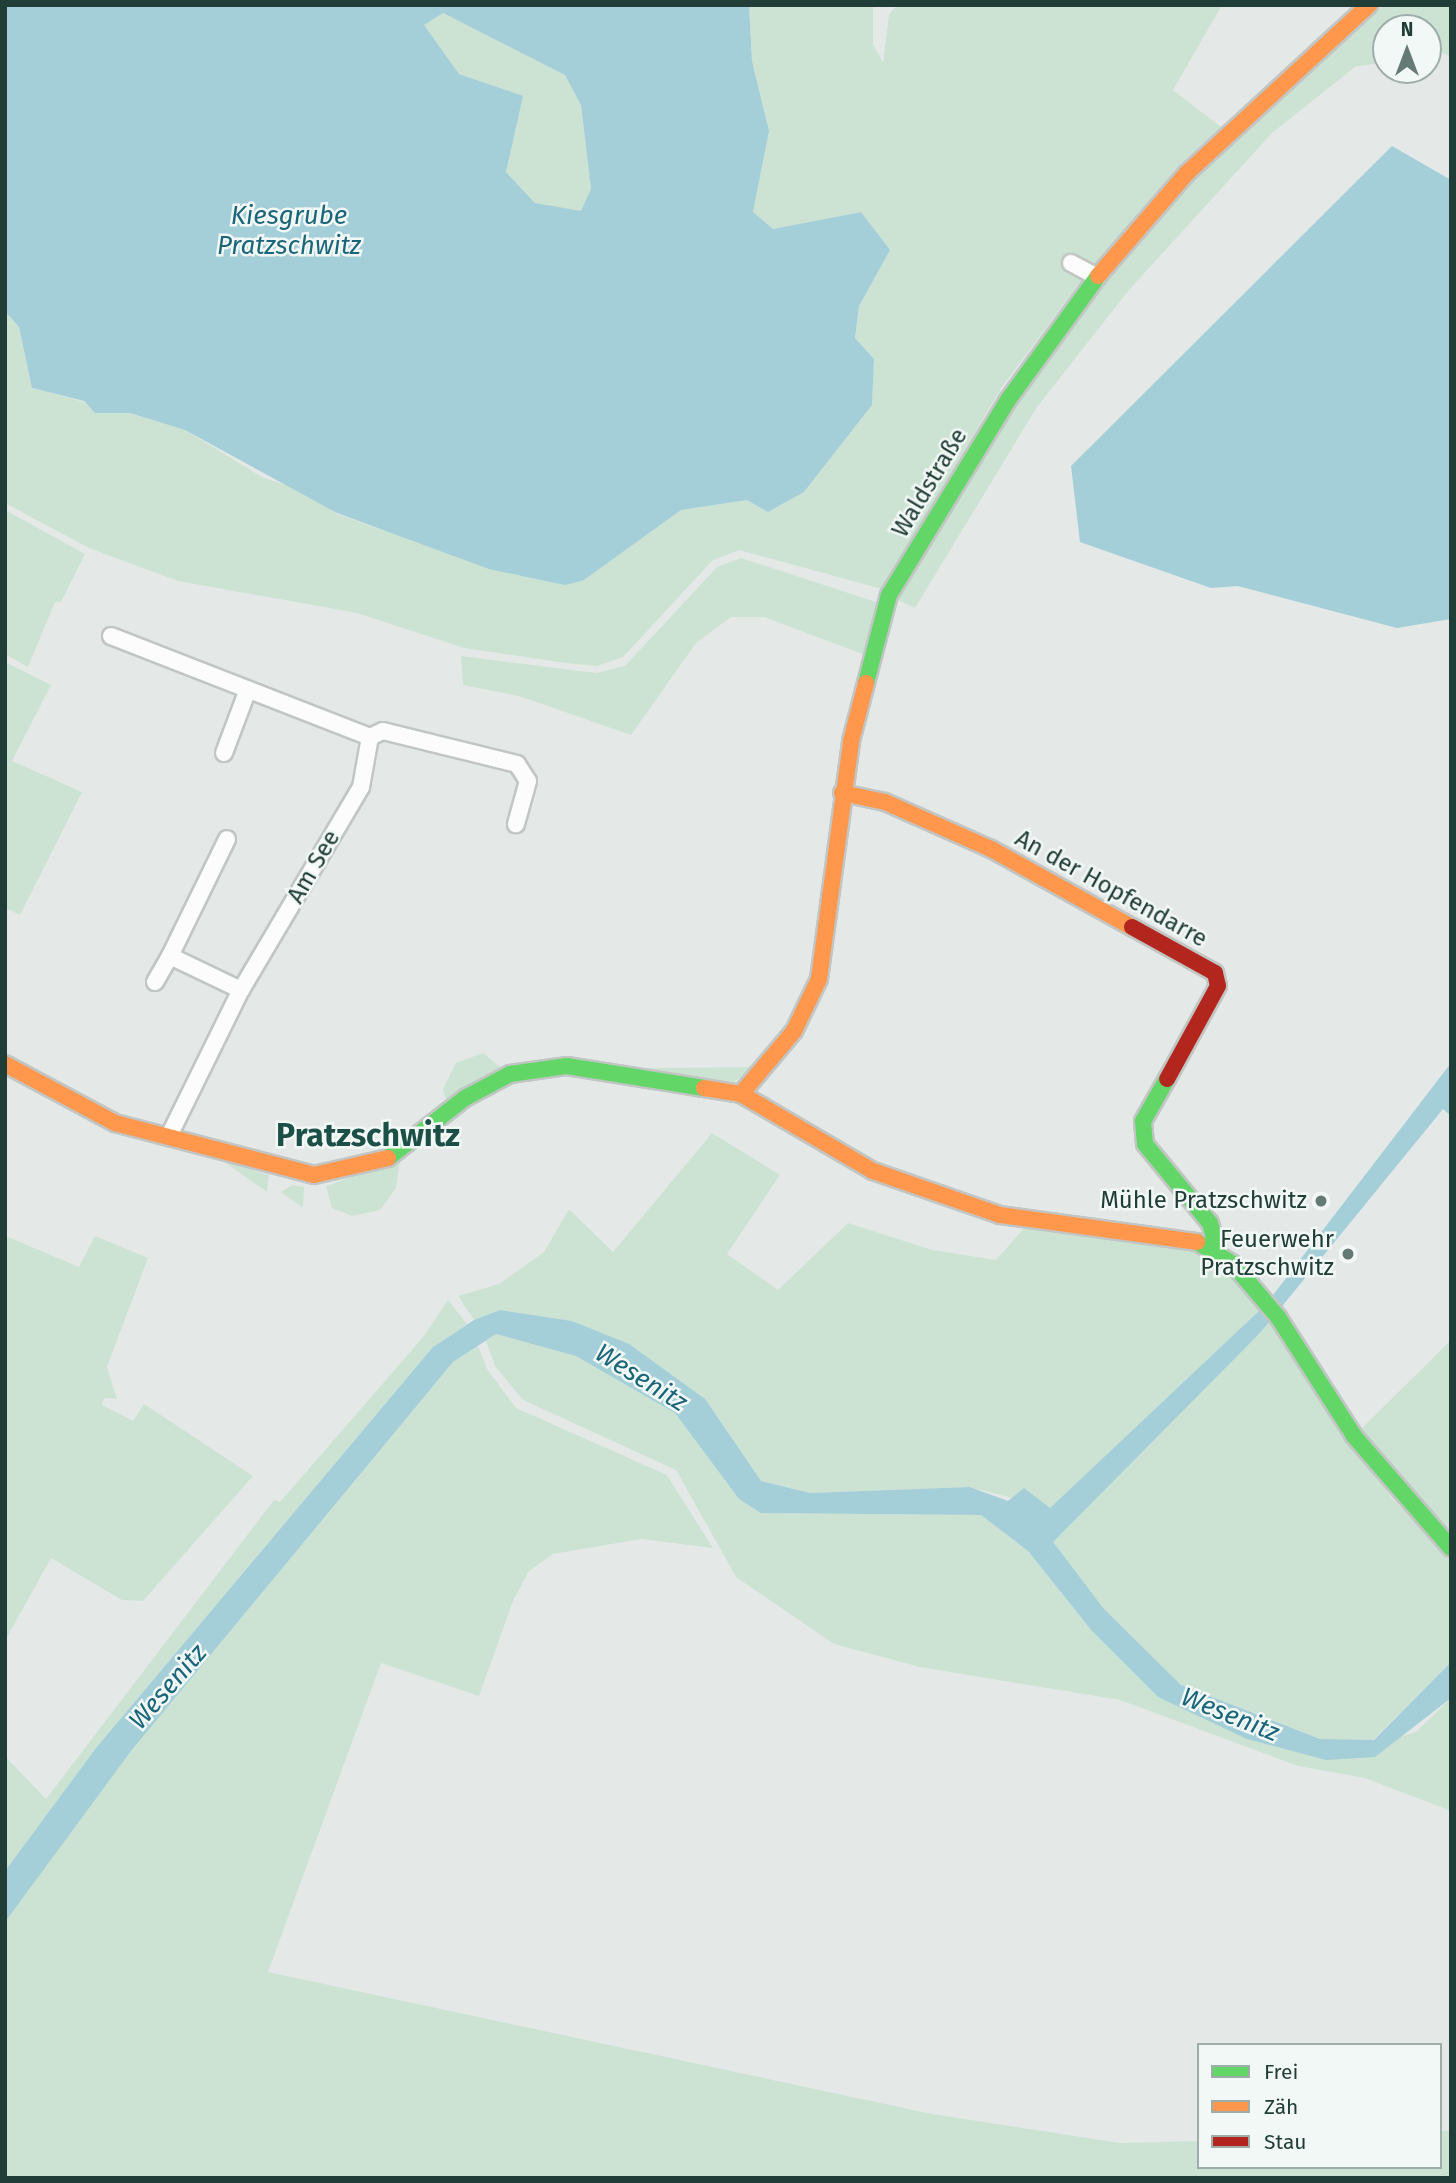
<!DOCTYPE html>
<html>
<head>
<meta charset="utf-8">
<style>
	body { margin:0 }
	#map { position:relative; width:1456px; height:2183px; overflow:hidden; background:#e4e9e7; font-family:"Fira Sans",sans-serif }
	div>[style] { position:absolute }
	.green>* { inset:0; background:#cce3d4 }
	.water>* { inset:0; background:#a4ced8 }
	.roads { filter:drop-shadow(2px 0 #c1c6c4) drop-shadow(-2px 0 #c1c6c4) drop-shadow(0 2px #c1c6c4) drop-shadow(0 -2px #c1c6c4) }
	.street>* { height:16px; margin:-8px; padding:0 8px; transform-origin:8px; border-radius:8px; background:#fbfcfb }
	.fast>* { height:16px; margin:-8px; padding:0 8px; transform-origin:8px; border-radius:8px; background:#63d668 }
	.slow>* { height:16px; margin:-8px; padding:0 8px; transform-origin:8px; border-radius:8px; background:#ff974d }
	.jam>* { height:16px; margin:-8px; padding:0 8px; transform-origin:8px; border-radius:8px; background:#b3261e }
	.dots>* { width:19px; height:19px; translate:-50% -50%; box-sizing:border-box; border:4px solid #f2f8f5; border-radius:50% }
	span { translate:-50% -50%; white-space:nowrap; text-align:center; line-height:1.15; -webkit-text-stroke:5px #f2f8f5; paint-order:stroke }
	.street-label { font-size:24px; color:#213d37 }
	.poi-label { font-size:24px; color:#213d37 }
	.right { translate:-100% -50%; text-align:right }
	.water-label { font-size:26px; color:#1a657a; font-style:italic }
	.district-label { font-size:32px; color:#1c4f46; font-weight:700 }
	.frame { position:absolute; inset:0; border:7px solid #213d37; pointer-events:none }
	.legend { position:absolute; left:1197px; top:2043px; width:245px; height:126px; box-sizing:border-box; background:#f2f8f5; border:2px solid #9eada9; margin:0; padding:9px 12px; list-style:none; font-size:21px; color:#213d37 }
	.legend li { display:flex; align-items:center; gap:14px; height:35px }
	.legend b { width:35px; border:2px solid #9eada9 }
	.north { position:absolute; left:1372px; top:14px; width:70px; height:70px; box-sizing:border-box; background:#f2f8f5; border:2px solid #9eada9; border-radius:50%; rotate:0deg; font-size:19px; font-weight:700; line-height:28px; text-align:center; color:#213d37 }
	.north::after { content:''; display:block; margin:auto; width:24px; height:32px; background:#657975; clip-path:polygon(50% 0,100% 100%,50% 72%,0 100%) }
</style>
</head>
<body>
<div id="map">
	<div class="green">
		<i style="clip-path:polygon(749px 5px,873px 5px,873px 44px,883px 63px,889px 15px,897px 5px,1222px 5px,1173px 90px,1221px 127px,1180px 164px,1080px 282px,1002px 387px,882px 589px,739px 550px,713px 560px,623px 657px,597px 666px,565px 663px,464px 648px,357px 613px,178px 581px,89px 548px,5px 503px,5px 311px,19px 327px,32px 388px,84px 402px,96px 413px,130px 413px,185px 430px,264px 478px,305px 491px,337px 514px,385px 531px,584px 580px,681px 510px,747px 500px,768px 512px,804px 492px,872px 405px,874px 359px,855px 338px,859px 306px,889px 250px,861px 212px,773px 229px,753px 212px,769px 131px,752px 61px)"></i>
		<i style="clip-path:polygon(1384px 5px,1451px 5px,1451px 57px,1428px 46px,1428px 28px,1386px 28px,1386px 62px,1355px 67px,1272px 133px,1129px 290px,1037px 407px,915px 608px,896px 599px,961px 488px,1101px 283px,1192px 178px)"></i>
		<i style="clip-path:polygon(443px 13px,565px 74px,581px 105px,591px 189px,581px 212px,535px 203px,506px 172px,522px 96px,459px 74px,423px 25px)"></i>
		<i style="clip-path:polygon(5px 510px,85px 554px,61px 602px,55px 602px,28px 667px,5px 654px)"></i>
		<i style="clip-path:polygon(741px 558px,876px 602px,865px 655px,764px 617px,731px 617px,696px 643px,631px 735px,519px 696px,463px 685px,461px 656px,596px 673px,625px 666px,717px 567px)"></i>
		<i style="clip-path:polygon(5px 662px,51px 685px,12px 761px,82px 792px,20px 915px,5px 908px)"></i>
		<i style="clip-path:polygon(483px 1053px,501px 1068px,446px 1101px,443px 1089px,456px 1063px)"></i>
		<i style="clip-path:polygon(754px 1067px,733px 1083px,646px 1068px)"></i>
		<i style="clip-path:polygon(712px 1133px,780px 1175px,727px 1254px,778px 1290px,848px 1223px,932px 1250px,996px 1260px,1026px 1226px,1195px 1250px,1223px 1265px,1261px 1309px,1050px 1508px,970px 1487px,810px 1493px,761px 1481px,572px 1321px,500px 1310px,474px 1320px,458px 1296px,499px 1284px,544px 1252px,569px 1209px,613px 1252px)"></i>
		<i style="clip-path:polygon(400px 1160px,396px 1188px,380px 1210px,352px 1216px,332px 1208px,326px 1186px)"></i>
		<i style="clip-path:polygon(223px 1161px,269px 1175px,267px 1192px)"></i>
		<i style="clip-path:polygon(292px 1185px,304px 1187px,303px 1208px,281px 1192px)"></i>
		<i style="clip-path:polygon(95px 1236px,148px 1258px,107px 1367px,117px 1399px,104px 1398px,102px 1405px,133px 1421px,144px 1404px,253px 1476px,143px 1601px,122px 1600px,51px 1558px,5px 1641px,5px 1245px,8px 1237px,79px 1267px)"></i>
		<i style="clip-path:polygon(448px 1300px,467px 1324px,433px 1347px,96px 1748px,5px 1871px,5px 1756px,46px 1799px,274px 1500px,280px 1502px,424px 1336px)"></i>
		<i style="clip-path:polygon(1271px 1320px,1391px 1497px,1451px 1560px,1451px 1662px,1373px 1740px,1320px 1739px,1181px 1685px,1104px 1609px,1052px 1542px)"></i>
		<i style="clip-path:polygon(496px 1334px,576px 1355px,675px 1413px,739px 1499px,761px 1513px,981px 1515px,1028px 1551px,1092px 1631px,1158px 1697px,1326px 1760px,1416px 1732px,1451px 1698px,1451px 1811px,1365px 1778px,1298px 1766px,1120px 1700px,920px 1667px,834px 1644px,736px 1577px,676px 1470px,523px 1400px,495px 1366px,486px 1341px)"></i>
		<i style="clip-path:polygon(1451px 1340px,1451px 1539px,1396px 1480px,1362px 1428px)"></i>
		<i style="clip-path:polygon(478px 1346px,487px 1369px,516px 1408px,667px 1475px,713px 1548px,641px 1539px,553px 1554px,529px 1571px,513px 1601px,479px 1696px,381px 1663px,268px 1972px,932px 2114px,1120px 2143px,1199px 2141px,1199px 2167px,1440px 2167px,1440px 2131px,1451px 2131px,1451px 2178px,5px 2178px,5px 1922px,11px 1910px,131px 1751px,453px 1362px)"></i>
	</div>
	<div class="water">
		<i style="clip-path:polygon(evenodd,5px 5px,749px 5px,752px 61px,769px 131px,753px 212px,773px 229px,861px 212px,890px 250px,859px 306px,855px 338px,874px 359px,872px 405px,804px 492px,768px 512px,747px 500px,681px 510px,584px 580px,565px 585px,489px 569px,337px 513px,185px 430px,130px 413px,95px 413px,84px 401px,32px 388px,19px 327px,5px 311px,5px 5px,443px 13px,565px 75px,581px 105px,591px 189px,581px 211px,535px 203px,506px 172px,523px 96px,459px 74px,424px 25px,443px 13px)"></i>
		<i style="clip-path:polygon(1392px 146px,1451px 180px,1451px 619px,1397px 628px,1238px 586px,1211px 588px,1080px 542px,1071px 466px)"></i>
		<i style="clip-path:polygon(1451px 1063px,1451px 1116px,1443px 1109px,1279px 1310px,1270px 1299px)"></i>
		<i style="clip-path:polygon(1261px 1309px,1271px 1320px,1256px 1337px,1053px 1542px,1104px 1609px,1181px 1685px,1320px 1739px,1374px 1740px,1451px 1662px,1451px 1698px,1375px 1757px,1326px 1760px,1247px 1739px,1158px 1697px,1092px 1631px,1028px 1551px,981px 1515px,761px 1513px,739px 1499px,675px 1413px,576px 1356px,496px 1334px,453px 1362px,131px 1751px,5px 1922px,5px 1871px,96px 1748px,433px 1347px,474px 1320px,500px 1310px,572px 1321px,629px 1344px,705px 1399px,761px 1481px,810px 1493px,970px 1487px,1008px 1501px,1024px 1488px,1050px 1508px)"></i>
	</div>
	<div class="roads">
		<div class="street">
			<i style="left:1071px;top:263px;width:30px;rotate:28deg"></i>
			<i style="left:111px;top:636px;width:278px;rotate:21.3deg"></i>
			<i style="left:370px;top:737px;width:14px;rotate:-25deg"></i>
			<i style="left:383px;top:731px;width:138px;rotate:13.8deg"></i>
			<i style="left:517px;top:764px;width:20px;rotate:57deg"></i>
			<i style="left:528px;top:781px;width:45px;rotate:105.6deg"></i>
			<i style="left:224px;top:753px;width:65px;rotate:-69.3deg"></i>
			<i style="left:170px;top:956px;width:130px;rotate:-64deg"></i>
			<i style="left:155px;top:982px;width:30px;rotate:-60deg"></i>
			<i style="left:170px;top:956px;width:79px;rotate:25.6deg"></i>
			<i style="left:170px;top:1134px;width:161px;rotate:-63.8deg"></i>
			<i style="left:241px;top:990px;width:236px;rotate:-59.4deg"></i>
			<i style="left:361px;top:787px;width:51px;rotate:-79.8deg"></i>
		</div>
		<div class="fast">
			<i style="left:866px;top:683px;width:91px;rotate:-75.4deg"></i>
			<i style="left:889px;top:595px;width:228px;rotate:-58.6deg"></i>
			<i style="left:1008px;top:400px;width:153px;rotate:-54deg"></i>
			<i style="left:1167px;top:1079px;width:48px;rotate:119.7deg"></i>
			<i style="left:1143px;top:1121px;width:23px;rotate:85deg"></i>
			<i style="left:1145px;top:1144px;width:102px;rotate:50.6deg"></i>
			<i style="left:1210px;top:1223px;width:28px;rotate:75deg"></i>
			<i style="left:388px;top:1158px;width:98px;rotate:-37.9deg"></i>
			<i style="left:465px;top:1098px;width:51px;rotate:-28.1deg"></i>
			<i style="left:510px;top:1074px;width:58px;rotate:-8deg"></i>
			<i style="left:567px;top:1066px;width:139px;rotate:9.1deg"></i>
			<i style="left:1197px;top:1242px;width:42px;rotate:31.4deg"></i>
			<i style="left:1233px;top:1264px;width:70px;rotate:49.7deg"></i>
			<i style="left:1278px;top:1317px;width:141px;rotate:57.4deg"></i>
			<i style="left:1354px;top:1436px;width:148px;rotate:49.1deg"></i>
		</div>
		<div class="slow">
			<i style="left:1098px;top:276px;width:136px;rotate:-49.2deg"></i>
			<i style="left:1187px;top:173px;width:248px;rotate:-42.7deg"></i>
			<i style="left:842px;top:793px;width:44px;rotate:11.8deg"></i>
			<i style="left:885px;top:802px;width:116px;rotate:23.9deg"></i>
			<i style="left:991px;top:849px;width:161px;rotate:29deg"></i>
			<i style="left:5px;top:1064px;width:125px;rotate:28.2deg"></i>
			<i style="left:115px;top:1123px;width:206px;rotate:14.6deg"></i>
			<i style="left:314px;top:1175px;width:76px;rotate:-12.9deg"></i>
			<i style="left:704px;top:1088px;width:37px;rotate:9deg"></i>
			<i style="left:741px;top:1094px;width:153px;rotate:30.3deg"></i>
			<i style="left:873px;top:1171px;width:134px;rotate:19.1deg"></i>
			<i style="left:1000px;top:1215px;width:199px;rotate:7.8deg"></i>
			<i style="left:741px;top:1094px;width:82px;rotate:-49.9deg"></i>
			<i style="left:794px;top:1031px;width:58px;rotate:-64.3deg"></i>
			<i style="left:819px;top:979px;width:240px;rotate:-82.3deg"></i>
			<i style="left:851px;top:741px;width:60px;rotate:-75.5deg"></i>
		</div>
		<div class="jam">
			<i style="left:1132px;top:927px;width:95px;rotate:29deg"></i>
			<i style="left:1215px;top:973px;width:13px;rotate:77deg"></i>
			<i style="left:1218px;top:986px;width:106px;rotate:118.7deg"></i>
		</div>
	</div>
	<div class="dots">
		<i style="left:1321px;top:1201px;background:#657975"></i>
		<i style="left:1348px;top:1254px;background:#657975"></i>
	</div>
	<div class="street-label">
		<span style="left:930px;top:483px;rotate:-59deg">Waldstraße</span>
		<span style="left:314px;top:867px;rotate:-60deg">Am See</span>
		<span style="left:1111px;top:889px;rotate:29deg">An der Hopfendarre</span>
	</div>
	<div class="poi-label">
		<span class="right" style="left:1307px;top:1201px">Mühle Pratzschwitz</span>
		<span class="right" style="left:1334px;top:1254px">Feuerwehr<br>Pratzschwitz</span>
	</div>
	<div class="water-label">
		<span style="left:289px;top:231px">Kiesgrube<br>Pratzschwitz</span>
		<span style="left:641px;top:1378px;rotate:32deg">Wesenitz</span>
		<span style="left:168px;top:1687px;rotate:-49deg">Wesenitz</span>
		<span style="left:1230px;top:1715px;rotate:22deg">Wesenitz</span>
	</div>
	<div class="district-label">
		<span style="left:368px;top:1135px">Pratzschwitz</span>
	</div>
	<div class="frame"></div>
	<ul class="legend">
	<li><b style="height:9px;background:#63d668"></b>Frei</li>
	<li><b style="height:9px;background:#ff974d"></b>Zäh</li>
	<li><b style="height:9px;background:#b3261e"></b>Stau</li>
	</ul>
	<div class="north">N</div>
</div>
</body>
</html>
